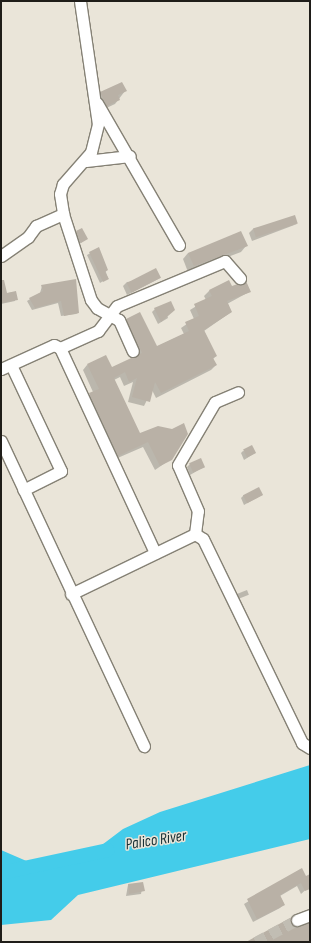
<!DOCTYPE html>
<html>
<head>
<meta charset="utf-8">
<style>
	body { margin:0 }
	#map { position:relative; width:311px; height:943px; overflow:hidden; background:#eae5d9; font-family:"Sofia Sans Condensed",sans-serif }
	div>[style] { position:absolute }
	.water>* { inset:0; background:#44ccea }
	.shadow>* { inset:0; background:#0003; transform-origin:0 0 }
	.river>* { height:14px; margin:-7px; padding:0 7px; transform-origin:7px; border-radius:7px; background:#44ccea }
	.building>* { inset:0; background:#b9b1a6; transform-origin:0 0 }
	.minor-tunnel>* { height:11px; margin-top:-5.5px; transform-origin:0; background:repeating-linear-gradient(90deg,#c1bdb3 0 11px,transparent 0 16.5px) }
	.roads { filter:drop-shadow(1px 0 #858175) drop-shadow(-1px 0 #858175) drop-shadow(0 1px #858175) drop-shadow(0 -1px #858175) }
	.minor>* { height:11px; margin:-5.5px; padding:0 5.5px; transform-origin:5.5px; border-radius:5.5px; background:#fff }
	span { translate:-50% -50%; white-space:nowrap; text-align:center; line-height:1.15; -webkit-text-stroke:3px #eae5d9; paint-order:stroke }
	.water-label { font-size:16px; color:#193035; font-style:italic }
	.frame { position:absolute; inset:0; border:2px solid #1f1d19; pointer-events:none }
</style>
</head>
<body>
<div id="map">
	<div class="water">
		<i style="clip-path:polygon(310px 765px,310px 839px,78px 895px,51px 920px,1px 925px,1px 850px,45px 869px,82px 860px,123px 829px,160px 812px)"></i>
	</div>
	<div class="shadow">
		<i style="clip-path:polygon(125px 91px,115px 104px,102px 110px,97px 97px,101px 93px)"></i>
		<i style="clip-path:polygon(297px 224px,252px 241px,249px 233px,254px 228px)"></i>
		<i style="clip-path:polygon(77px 232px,86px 239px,78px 245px,74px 235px)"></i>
		<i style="clip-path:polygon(246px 246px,241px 252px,188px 272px,183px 259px,188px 253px)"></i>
		<i style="clip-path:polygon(98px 249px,108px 278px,100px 283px,87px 255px)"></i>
		<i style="clip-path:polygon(160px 278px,127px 295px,123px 286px,127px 282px)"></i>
		<i style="clip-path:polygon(75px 280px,78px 313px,76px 314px,61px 316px,58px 303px,32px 310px,27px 301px,40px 293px,42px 286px)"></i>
		<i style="clip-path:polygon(229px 282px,231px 287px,249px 292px,227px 304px,231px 312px,204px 331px,216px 356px,213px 359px,216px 365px,211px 370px,156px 398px,152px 390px,144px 406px,128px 402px,133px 382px,124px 386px,120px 377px,114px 380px,139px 434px,171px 459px,155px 470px,143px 447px,113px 460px,84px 399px,93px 392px,83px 370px,87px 365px,111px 369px,137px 356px,122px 325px,127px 320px,156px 347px,184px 334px,181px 328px,194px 319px,190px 310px,206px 300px,204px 296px,209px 291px)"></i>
		<i style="clip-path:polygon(15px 292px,15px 301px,1px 304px,1px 294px)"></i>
		<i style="clip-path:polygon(155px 309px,167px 315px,168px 318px,158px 324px,152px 312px)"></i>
		<i style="clip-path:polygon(243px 451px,255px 453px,244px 460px,241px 453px)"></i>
		<i style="clip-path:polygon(190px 464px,204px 467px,190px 475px,187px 467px)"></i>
		<i style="clip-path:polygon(244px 495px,262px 495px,244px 505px,241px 498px)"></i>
		<i style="left:247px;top:590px;width:5px;height:13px;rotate:68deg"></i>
		<i style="clip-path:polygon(301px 869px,306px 878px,310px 875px,310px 886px,301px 894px,297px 886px,280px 896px,284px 904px,280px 908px,253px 922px,244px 904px)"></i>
		<i style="clip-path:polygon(143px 883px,141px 894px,126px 896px,128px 885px)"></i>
	</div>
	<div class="river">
		<i style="left:1px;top:873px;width:109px;rotate:-12.1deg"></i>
	</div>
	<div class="building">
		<i style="clip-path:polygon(122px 82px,127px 91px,118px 95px,120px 100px,107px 106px,100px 92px)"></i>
		<i style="left:295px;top:215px;width:9px;height:44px;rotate:72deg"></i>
		<i style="clip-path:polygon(82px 228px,88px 239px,81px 243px,76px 231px)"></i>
		<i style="clip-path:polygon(241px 231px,248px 246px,194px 266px,188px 253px)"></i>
		<i style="clip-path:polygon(99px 247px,108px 270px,105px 272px,109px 279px,103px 282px,89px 252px)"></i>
		<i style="left:156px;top:268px;width:11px;height:33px;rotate:63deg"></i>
		<i style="clip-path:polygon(76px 279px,79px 313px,64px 316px,61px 301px,35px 308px,29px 298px,43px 291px,41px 285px)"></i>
		<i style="clip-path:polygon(1px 280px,4px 280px,7px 293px,16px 291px,18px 300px,1px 303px)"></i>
		<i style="clip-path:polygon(229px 280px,232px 286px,246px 281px,251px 292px,227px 301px,232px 312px,204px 330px,217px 356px,213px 358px,217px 365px,161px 393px,155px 382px,150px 402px,132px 397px,137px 378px,129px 382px,125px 372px,114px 378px,140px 433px,158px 426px,172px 429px,184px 423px,188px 434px,172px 460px,160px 466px,148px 442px,118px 456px,89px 393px,99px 389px,87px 364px,106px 355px,112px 367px,142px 353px,126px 319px,140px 312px,157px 346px,189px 331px,185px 322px,199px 316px,194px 304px,212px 296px,209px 290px)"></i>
		<i style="clip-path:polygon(171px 301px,175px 310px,161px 322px,154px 308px)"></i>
		<i style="left:252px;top:445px;width:9px;height:10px;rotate:63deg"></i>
		<i style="left:201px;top:458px;width:10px;height:13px;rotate:66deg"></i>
		<i style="left:259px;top:487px;width:9px;height:18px;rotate:63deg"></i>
		<i style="clip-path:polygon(302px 868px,306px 876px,310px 874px,310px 889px,305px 891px,301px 883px,280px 895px,285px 905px,257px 919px,247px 899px)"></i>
		<i style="clip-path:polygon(143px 882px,145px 891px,129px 894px,128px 884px)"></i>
		<i style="clip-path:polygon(290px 918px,296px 927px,310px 922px,310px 942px,246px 942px)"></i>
	</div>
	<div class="minor-tunnel">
		<i style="left:256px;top:942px;width:47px;rotate:-28.2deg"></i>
	</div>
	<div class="roads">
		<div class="minor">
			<i style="left:80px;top:1px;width:124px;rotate:81.7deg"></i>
			<i style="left:98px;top:124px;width:29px;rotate:104deg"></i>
			<i style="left:91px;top:152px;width:43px;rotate:131.2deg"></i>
			<i style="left:63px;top:184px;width:10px;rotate:107deg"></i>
			<i style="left:60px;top:194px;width:20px;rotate:81deg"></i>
			<i style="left:63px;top:214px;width:90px;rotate:72deg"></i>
			<i style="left:91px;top:300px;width:10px;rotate:53deg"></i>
			<i style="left:97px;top:308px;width:25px;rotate:29deg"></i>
			<i style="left:119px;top:320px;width:34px;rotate:66deg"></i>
			<i style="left:97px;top:103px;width:164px;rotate:60deg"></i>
			<i style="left:86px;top:161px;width:44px;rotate:-6.5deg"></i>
			<i style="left:1px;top:256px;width:33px;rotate:-35deg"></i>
			<i style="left:28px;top:237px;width:14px;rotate:-54deg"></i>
			<i style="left:36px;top:226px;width:30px;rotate:-24deg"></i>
			<i style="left:60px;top:348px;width:226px;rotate:65.1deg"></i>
			<i style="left:11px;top:365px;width:117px;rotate:64.7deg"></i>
			<i style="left:61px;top:471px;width:42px;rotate:153.4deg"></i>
			<i style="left:1px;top:369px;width:58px;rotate:-24.4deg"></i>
			<i style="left:54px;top:345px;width:7px;rotate:27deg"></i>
			<i style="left:60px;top:348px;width:42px;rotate:-24.1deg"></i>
			<i style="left:98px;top:331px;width:31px;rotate:-53deg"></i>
			<i style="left:117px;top:306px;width:117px;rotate:-22.6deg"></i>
			<i style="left:225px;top:261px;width:23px;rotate:49deg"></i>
			<i style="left:1px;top:441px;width:337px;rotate:64.9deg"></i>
			<i style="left:195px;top:534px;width:9px;rotate:32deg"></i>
			<i style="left:203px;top:539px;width:227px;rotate:64.1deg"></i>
			<i style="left:302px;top:743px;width:9px;rotate:32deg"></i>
			<i style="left:195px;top:534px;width:23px;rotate:-83deg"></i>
			<i style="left:198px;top:511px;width:50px;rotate:-113.5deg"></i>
			<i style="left:178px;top:465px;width:73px;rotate:-59.6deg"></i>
			<i style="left:215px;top:402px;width:25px;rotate:-23deg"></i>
			<i style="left:71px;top:594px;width:138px;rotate:-25.8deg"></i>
			<i style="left:297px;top:920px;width:14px;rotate:-21deg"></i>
		</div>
	</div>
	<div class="water-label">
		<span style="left:156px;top:841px;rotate:-9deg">Palico River</span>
	</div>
	<div class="frame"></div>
</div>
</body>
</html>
